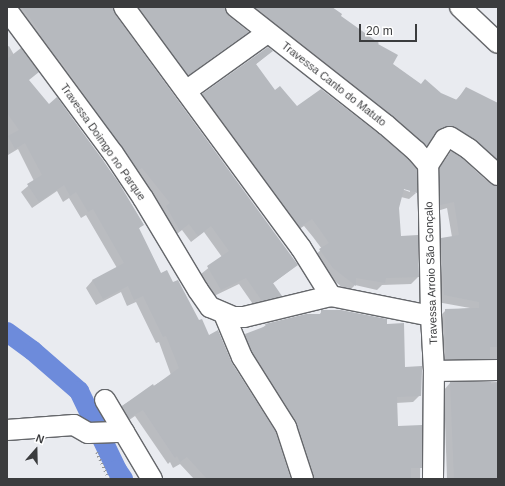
<!DOCTYPE html>
<html>
<head>
<meta charset="utf-8">
<style>
	body { margin:0 }
	#map { position:relative; width:505px; height:486px; overflow:hidden; background:#e9ebf0; font-family:Helvetica,sans-serif }
	div>[style] { position:absolute }
	.shadow>* { inset:0; background:#0003 }
	.canal>* { height:20px; margin:-10px; padding:0 10px; transform-origin:10px; border-radius:10px; background:#6d8bdb }
	.building>* { inset:0; background:#b6b9be }
	.path>* { height:2.5px; margin-top:-1.25px; transform-origin:0; background:repeating-linear-gradient(90deg,#939598 0 1px,transparent 0 4px) }
	.roads { filter:drop-shadow(1px 0 #65676b) drop-shadow(-1px 0 #65676b) drop-shadow(0 1px #65676b) drop-shadow(0 -1px #65676b) }
	.street>* { height:20px; margin:-10px; padding:0 10px; transform-origin:10px; border-radius:10px; background:#fff }
	span { translate:-50% -50%; white-space:nowrap; text-align:center; line-height:1.15; -webkit-text-stroke:3px #fff; paint-order:stroke }
	.street-label { font-size:11px; color:#3b3c3e }
	.frame { position:absolute; inset:0; border:8px solid #3b3c3e; pointer-events:none }
	.north { position:absolute; left:16px; top:430px; width:40px; height:40px; -webkit-text-stroke:3px #fff; paint-order:stroke; rotate:20deg; font-size:11px; font-weight:700; line-height:16px; text-align:center; color:#3b3c3e }
	.north::after { content:''; display:block; margin:auto; width:14px; height:18px; background:#3b3c3e; clip-path:polygon(50% 0,100% 100%,50% 72%,0 100%) }
	.scale { position:absolute; left:359px; top:24px; width:58px; height:18px; box-sizing:border-box; border:2px solid #3b3c3e; border-top:0; padding-left:5px; font-size:12px; line-height:14px; white-space:nowrap; color:#3b3c3e; -webkit-text-stroke:3px #fff; paint-order:stroke }
</style>
</head>
<body>
<div id="map">
	<div class="shadow">
		<i style="clip-path:polygon(8px 7px,112px 7px,114px 14px,297px 265px,272px 284px,281px 296px,274px 303px,255px 307px,239px 284px,214px 296px,201px 274px,222px 257px,204px 232px,191px 242px,182px 230px,173px 237px,160px 214px,163px 210px)"></i>
		<i style="clip-path:polygon(127px 7px,224px 7px,228px 17px,247px 32px,181px 81px)"></i>
		<i style="clip-path:polygon(237px 7px,331px 7px,339px 16px,377px 45px,392px 64px,421px 85px,455px 101px,466px 89px,497px 103px,498px 101px,498px 172px,443px 132px,433px 135px,419px 152px)"></i>
		<i style="clip-path:polygon(9px 46px,28px 80px,48px 105px,57px 99px,103px 160px,143px 224px,138px 229px,161px 274px,173px 284px,208px 337px,231px 364px,290px 479px,194px 479px,180px 464px,173px 468px,170px 462px,168px 464px,135px 416px,122px 425px,115px 413px,122px 406px,171px 375px,159px 342px,156px 343px,136px 302px,127px 306px,121px 292px,96px 305px,86px 288px,92px 281px,117px 268px,86px 215px,81px 218px,69px 198px,63px 202px,57px 191px,32px 208px,21px 192px,34px 181px,18px 149px,8px 155px,7px 153px,7px 47px)"></i>
		<i style="clip-path:polygon(evenodd,272px 51px,255px 65px,274px 91px,416px 193px,409px 199px,401px 197px,398px 208px,400px 237px,418px 277px,411px 284px,382px 285px,377px 290px,355px 285px,348px 292px,326px 274px,313px 257px,322px 249px,313px 237px,304px 226px,293px 233px,196px 101px,203px 94px,272px 51px,399px 188px,410px 190px,410px 192px,399px 188px)"></i>
		<i style="clip-path:polygon(451px 152px,495px 187px,498px 187px,498px 369px,440px 366px,439px 317px,446px 310px,470px 308px,437px 302px,434px 246px,441px 239px,452px 237px,447px 208px,434px 212px,433px 176px)"></i>
		<i style="clip-path:polygon(322px 311px,386px 325px,404px 368px,420px 395px,413px 402px,396px 403px,397px 427px,421px 426px,420px 479px,305px 479px,238px 342px,245px 335px,261px 329px,266px 325px,319px 315px)"></i>
		<i style="clip-path:polygon(498px 382px,498px 479px,447px 479px,444px 390px,450px 383px)"></i>
	</div>
	<div class="canal">
		<i style="left:7px;top:332px;width:32px;rotate:36deg"></i>
		<i style="left:33px;top:351px;width:61px;rotate:41deg"></i>
		<i style="left:79px;top:391px;width:88px;rotate:64.3deg"></i>
		<i style="left:117px;top:470px;width:11px;rotate:56deg"></i>
	</div>
	<div class="building">
		<i style="clip-path:polygon(22px 7px,113px 7px,115px 14px,298px 265px,273px 283px,282px 296px,262px 301px,246px 278px,221px 290px,207px 266px,229px 251px,211px 226px,198px 236px,189px 224px,180px 231px,166px 206px,170px 203px,142px 168px,138px 170px,58px 57px,57px 58px,40px 35px,41px 33px)"></i>
		<i style="clip-path:polygon(138px 7px,225px 7px,229px 16px,249px 32px,188px 75px)"></i>
		<i style="clip-path:polygon(255px 7px,332px 7px,342px 14px,341px 16px,379px 43px,378px 44px,398px 55px,393px 64px,421px 84px,425px 79px,441px 93px,457px 100px,466px 87px,498px 103px,498px 156px,496px 158px,475px 139px,451px 126px,441px 128px,436px 132px,427px 146px,393px 116px)"></i>
		<i style="clip-path:polygon(268px 47px,273px 51px,256px 64px,275px 90px,280px 86px,297px 106px,321px 89px,379px 134px,408px 159px,417px 169px,417px 193px,404px 189px,399px 208px,401px 236px,418px 235px,419px 277px,386px 278px,385px 283px,356px 278px,356px 286px,333px 268px,319px 249px,329px 243px,320px 230px,312px 219px,300px 227px,202px 94px)"></i>
		<i style="clip-path:polygon(21px 48px,39px 72px,29px 80px,49px 104px,57px 97px,119px 183px,144px 225px,139px 228px,161px 273px,167px 270px,173px 282px,178px 280px,199px 320px,202px 319px,209px 335px,218px 330px,232px 363px,276px 432px,291px 479px,207px 479px,187px 457px,180px 462px,177px 456px,175px 458px,143px 410px,129px 418px,122px 406px,153px 384px,154px 386px,179px 368px,166px 336px,163px 337px,143px 296px,134px 300px,128px 286px,103px 299px,92px 280px,124px 263px,93px 209px,88px 212px,76px 192px,70px 196px,64px 185px,39px 202px,27px 184px,42px 175px,25px 143px,15px 149px,8px 136px,19px 130px,7px 113px,7px 59px)"></i>
		<i style="clip-path:polygon(451px 151px,462px 158px,490px 184px,497px 186px,498px 190px,498px 347px,490px 347px,490px 359px,446px 359px,445px 309px,479px 308px,479px 302px,444px 295px,441px 238px,459px 235px,454px 202px,440px 205px,440px 168px)"></i>
		<i style="clip-path:polygon(321px 310px,341px 310px,387px 319px,387px 324px,404px 323px,405px 367px,422px 366px,422px 371px,421px 396px,397px 397px,398px 426px,422px 425px,422px 468px,411px 468px,411px 479px,314px 479px,296px 421px,252px 352px,245px 334px,266px 326px,265px 324px,306px 314px,321px 314px)"></i>
		<i style="clip-path:polygon(450px 382px,491px 382px,491px 384px,498px 383px,498px 479px,454px 479px)"></i>
	</div>
	<div class="path">
		<i style="left:97px;top:452px;width:30px;rotate:66deg"></i>
	</div>
	<div class="roads">
		<div class="street">
			<i style="left:124px;top:7px;width:299px;rotate:53.7deg"></i>
			<i style="left:301px;top:248px;width:57px;rotate:58deg"></i>
			<i style="left:236px;top:7px;width:191px;rotate:38.2deg"></i>
			<i style="left:386px;top:125px;width:40px;rotate:41deg"></i>
			<i style="left:416px;top:151px;width:18px;rotate:49deg"></i>
			<i style="left:460px;top:7px;width:52px;rotate:43.5deg"></i>
			<i style="left:7px;top:10px;width:178px;rotate:53.5deg"></i>
			<i style="left:113px;top:153px;width:54px;rotate:56.3deg"></i>
			<i style="left:143px;top:198px;width:107px;rotate:59.1deg"></i>
			<i style="left:198px;top:290px;width:21px;rotate:55deg"></i>
			<i style="left:210px;top:307px;width:26px;rotate:23deg"></i>
			<i style="left:234px;top:317px;width:10px"></i>
			<i style="left:244px;top:317px;width:89px;rotate:-13.6deg"></i>
			<i style="left:331px;top:296px;width:102px;rotate:11.3deg"></i>
			<i style="left:186px;top:91px;width:100px;rotate:-35.6deg"></i>
			<i style="left:224px;top:314px;width:47px;rotate:67.3deg"></i>
			<i style="left:242px;top:357px;width:83px;rotate:57.8deg"></i>
			<i style="left:286px;top:427px;width:55px;rotate:71.9deg"></i>
			<i style="left:434px;top:371px;width:64px;rotate:-0.9deg"></i>
			<i style="left:105px;top:400px;width:92px;rotate:59.3deg"></i>
			<i style="left:7px;top:430px;width:67px;rotate:-4.3deg"></i>
			<i style="left:74px;top:425px;width:16px;rotate:30deg"></i>
			<i style="left:88px;top:433px;width:36px;rotate:-2deg"></i>
			<i style="left:433px;top:479px;width:108px;rotate:-89.5deg"></i>
			<i style="left:434px;top:371px;width:55px;rotate:-93.1deg"></i>
			<i style="left:431px;top:316px;width:151px;rotate:-91.1deg"></i>
			<i style="left:428px;top:165px;width:31px;rotate:-57deg"></i>
			<i style="left:445px;top:139px;width:5px;rotate:-22deg"></i>
			<i style="left:450px;top:137px;width:22px;rotate:32deg"></i>
			<i style="left:469px;top:149px;width:39px;rotate:42deg"></i>
		</div>
	</div>
	<div class="street-label">
		<span style="left:334px;top:84px;rotate:38deg">Travessa Canto do Matuto</span>
		<span style="left:103px;top:142px;rotate:55deg">Travessa Doimgo no Parque</span>
		<span style="left:431px;top:273px;rotate:-92deg">Travessa Arroio São Gonçalo</span>
	</div>
	<div class="frame"></div>
	<div class="north">N</div>
	<div class="scale">20 m</div>
</div>
</body>
</html>
